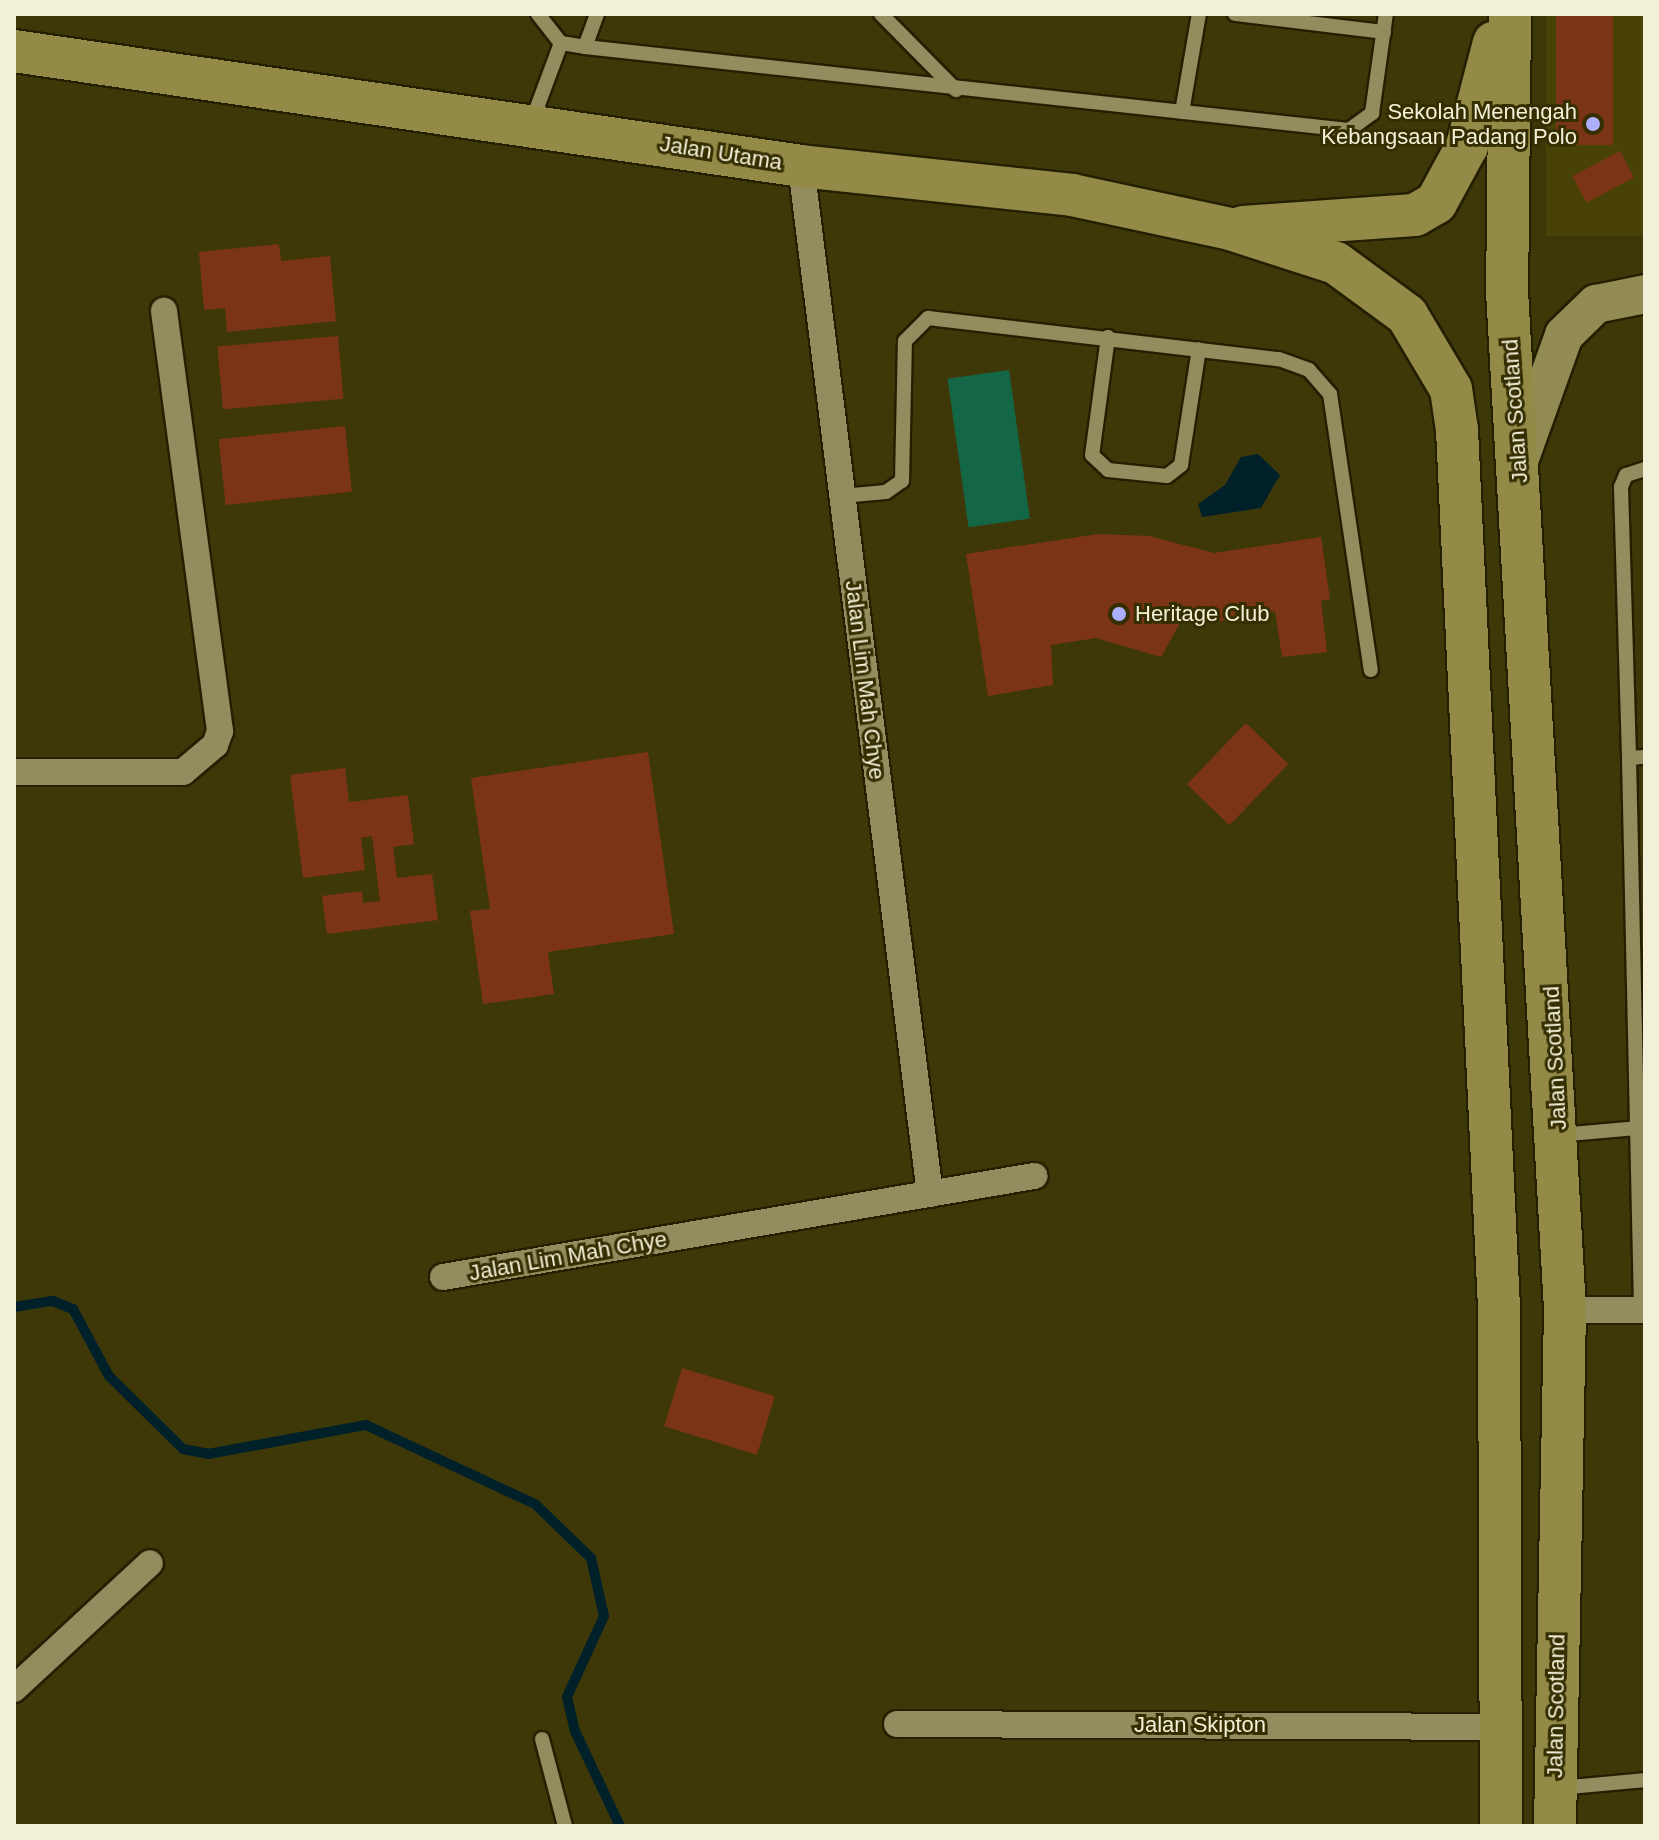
<!DOCTYPE html>
<html>
<head>
<meta charset="utf-8">
<style>
	body { margin:0 }
	#map { position:relative; width:1659px; height:1840px; overflow:hidden; background:#3e3809; font-family:Helvetica,sans-serif }
	div>[style] { position:absolute }
	.built>* { inset:0; background:#494207; transform-origin:0 0 }
	.green>* { inset:0; background:#136747; transform-origin:0 0 }
	.water>* { inset:0; background:#00202a }
	.stream>* { height:10px; margin:-5px; padding:0 5px; transform-origin:5px; border-radius:5px; background:#00202a }
	.building>* { inset:0; background:#7c3416; transform-origin:0 0 }
	.roads { filter:drop-shadow(2px 0 #241f00) drop-shadow(-2px 0 #241f00) drop-shadow(0 2px #241f00) drop-shadow(0 -2px #241f00) }
	.lane>* { height:14px; margin:-7px; padding:0 7px; transform-origin:7px; border-radius:7px; background:#928c5f }
	.street>* { height:26px; margin:-13px; padding:0 13px; transform-origin:13px; border-radius:13px; background:#928c5f }
	.secondary>* { height:38px; margin:-19px; padding:0 19px; transform-origin:19px; border-radius:19px; background:#928b53 }
	.primary>* { height:42px; margin:-21px; padding:0 21px; transform-origin:21px; border-radius:21px; background:#938a47 }
	.dots>* { width:22px; height:22px; translate:-50% -50%; box-sizing:border-box; border:4px solid #342e00; border-radius:50% }
	span { translate:-50% -50%; white-space:nowrap; text-align:center; line-height:1.15; -webkit-text-stroke:6px #342e00; paint-order:stroke }
	.poi-label { font-size:22px; color:#f3f0d8 }
	.right { translate:-100% -50%; text-align:right }
	.left { translate:0 -50%; text-align:left }
	.street-label { font-size:22px; color:#f3f0d8 }
	.frame { position:absolute; inset:0; border:16px solid #f3f0d8; pointer-events:none }
</style>
</head>
<body>
<div id="map">
	<div class="built">
		<i style="left:1546px;top:14px;width:99px;height:222px"></i>
	</div>
	<div class="green">
		<i style="left:1009px;top:370px;width:150px;height:62px;rotate:82deg"></i>
	</div>
	<div class="water">
		<i style="clip-path:polygon(1258px 454px,1280px 475px,1261px 508px,1202px 517px,1198px 504px,1225px 485px,1241px 457px)"></i>
	</div>
	<div class="stream">
		<i style="left:14px;top:1307px;width:39px;rotate:-9deg"></i>
		<i style="left:53px;top:1301px;width:22px;rotate:22deg"></i>
		<i style="left:73px;top:1309px;width:76px;rotate:61.8deg"></i>
		<i style="left:109px;top:1376px;width:104px;rotate:44.6deg"></i>
		<i style="left:183px;top:1449px;width:25px;rotate:11deg"></i>
		<i style="left:208px;top:1454px;width:161px;rotate:-10.4deg"></i>
		<i style="left:366px;top:1425px;width:187px;rotate:25.1deg"></i>
		<i style="left:535px;top:1504px;width:78px;rotate:44deg"></i>
		<i style="left:591px;top:1558px;width:59px;rotate:77.4deg"></i>
		<i style="left:604px;top:1616px;width:89px;rotate:114.6deg"></i>
		<i style="left:567px;top:1697px;width:35px;rotate:77deg"></i>
		<i style="left:575px;top:1731px;width:105px;rotate:64.7deg"></i>
	</div>
	<div class="building">
		<i style="left:1556px;top:14px;width:57px;height:131px"></i>
		<i style="left:1620px;top:151px;width:30px;height:54px;rotate:62deg"></i>
		<i style="clip-path:polygon(279px 244px,281px 261px,330px 256px,336px 321px,227px 332px,225px 308px,204px 310px,199px 252px)"></i>
		<i style="left:338px;top:336px;width:63px;height:121px;rotate:85deg"></i>
		<i style="left:345px;top:426px;width:66px;height:127px;rotate:84deg"></i>
		<i style="clip-path:polygon(1098px 534px,1149px 536px,1214px 553px,1321px 537px,1330px 599px,1321px 601px,1327px 652px,1282px 657px,1275px 611px,1215px 622px,1184px 616px,1161px 657px,1096px 638px,1051px 645px,1053px 685px,988px 696px,966px 554px)"></i>
		<i style="left:1246px;top:723px;width:59px;height:85px;rotate:44deg"></i>
		<i style="clip-path:polygon(648px 752px,674px 934px,548px 952px,554px 994px,483px 1004px,470px 911px,490px 909px,471px 778px)"></i>
		<i style="clip-path:polygon(345px 768px,349px 802px,408px 795px,414px 844px,393px 847px,397px 878px,432px 874px,438px 920px,327px 934px,322px 896px,362px 891px,363px 903px,380px 901px,372px 836px,361px 838px,365px 870px,303px 878px,290px 775px)"></i>
		<i style="left:682px;top:1368px;width:97px;height:61px;rotate:17deg"></i>
	</div>
	<div class="roads">
		<div class="lane">
			<i style="left:538px;top:14px;width:37px;rotate:52deg"></i>
			<i style="left:561px;top:43px;width:24px;rotate:9deg"></i>
			<i style="left:585px;top:47px;width:768px;rotate:6.2deg"></i>
			<i style="left:1349px;top:130px;width:29px;rotate:-36deg"></i>
			<i style="left:1372px;top:113px;width:100px;rotate:-82deg"></i>
			<i style="left:881px;top:14px;width:107px;rotate:45.4deg"></i>
			<i style="left:1235px;top:14px;width:150px;rotate:6.9deg"></i>
			<i style="left:585px;top:47px;width:35px;rotate:-70deg"></i>
			<i style="left:1182px;top:112px;width:99px;rotate:-80.2deg"></i>
			<i style="left:532px;top:121px;width:83px;rotate:-69.6deg"></i>
			<i style="left:1108px;top:337px;width:119px;rotate:97.7deg"></i>
			<i style="left:1092px;top:455px;width:22px;rotate:43deg"></i>
			<i style="left:1108px;top:470px;width:59px;rotate:5.8deg"></i>
			<i style="left:1167px;top:476px;width:18px;rotate:-38deg"></i>
			<i style="left:1181px;top:465px;width:117px;rotate:-81.2deg"></i>
			<i style="left:1645px;top:469px;width:20px;rotate:162deg"></i>
			<i style="left:1626px;top:475px;width:13px;rotate:113deg"></i>
			<i style="left:1621px;top:487px;width:271px;rotate:88.3deg"></i>
			<i style="left:1629px;top:758px;width:16px;rotate:-4deg"></i>
			<i style="left:842px;top:496px;width:44px;rotate:-5.2deg"></i>
			<i style="left:886px;top:492px;width:19px;rotate:-35deg"></i>
			<i style="left:902px;top:481px;width:140px;rotate:-88.8deg"></i>
			<i style="left:905px;top:341px;width:33px;rotate:-45deg"></i>
			<i style="left:928px;top:318px;width:353px;rotate:6.7deg"></i>
			<i style="left:1279px;top:359px;width:32px;rotate:20deg"></i>
			<i style="left:1309px;top:370px;width:32px;rotate:49deg"></i>
			<i style="left:1330px;top:394px;width:279px;rotate:81.6deg"></i>
			<i style="left:1629px;top:758px;width:552px;rotate:88.75deg"></i>
			<i style="left:1559px;top:1135px;width:79px;rotate:-5.1deg"></i>
			<i style="left:542px;top:1739px;width:90px;rotate:75.2deg"></i>
			<i style="left:1559px;top:1788px;width:86px;rotate:-5.3deg"></i>
		</div>
		<div class="street">
			<i style="left:801px;top:166px;width:1036px;rotate:82.85deg"></i>
			<i style="left:14px;top:772px;width:169px"></i>
			<i style="left:183px;top:772px;width:42px;rotate:-40.2deg"></i>
			<i style="left:215px;top:745px;width:15px;rotate:-70deg"></i>
			<i style="left:220px;top:731px;width:424px;rotate:-97.6deg"></i>
			<i style="left:443px;top:1277px;width:600px;rotate:-9.7deg"></i>
			<i style="left:1565px;top:1310px;width:80px"></i>
			<i style="left:14px;top:1689px;width:185px;rotate:-42.8deg"></i>
			<i style="left:897px;top:1724px;width:606px;rotate:0.28deg"></i>
		</div>
		<div class="secondary">
			<i style="left:1520px;top:458px;width:131px;rotate:-70.3deg"></i>
			<i style="left:1564px;top:335px;width:45px;rotate:-44.1deg"></i>
			<i style="left:1596px;top:304px;width:50px;rotate:-11.5deg"></i>
		</div>
		<div class="primary">
			<i style="left:1510px;top:14px;width:277px;rotate:90.6deg"></i>
			<i style="left:1507px;top:291px;width:1021px;rotate:86.74deg"></i>
			<i style="left:1565px;top:1310px;width:516px;rotate:91.11deg"></i>
			<i style="left:14px;top:51px;width:795px;rotate:8.31deg"></i>
			<i style="left:801px;top:166px;width:273px;rotate:6.1deg"></i>
			<i style="left:1072px;top:195px;width:162px;rotate:12.1deg"></i>
			<i style="left:1230px;top:229px;width:111px;rotate:17.8deg"></i>
			<i style="left:1336px;top:263px;width:88px;rotate:36.2deg"></i>
			<i style="left:1407px;top:315px;width:86px;rotate:59.3deg"></i>
			<i style="left:1451px;top:389px;width:41px;rotate:81.7deg"></i>
			<i style="left:1457px;top:430px;width:878px;rotate:87.26deg"></i>
			<i style="left:1499px;top:1307px;width:519px;rotate:89.78deg"></i>
			<i style="left:1243px;top:227px;width:172px;rotate:-4deg"></i>
			<i style="left:1415px;top:215px;width:24px;rotate:-30deg"></i>
			<i style="left:1436px;top:203px;width:65px;rotate:-61.5deg"></i>
			<i style="left:1467px;top:146px;width:107px;rotate:-75.4deg"></i>
		</div>
	</div>
	<div class="dots">
		<i style="left:1593px;top:124px;background:#acaffb"></i>
		<i style="left:1119px;top:614px;background:#acaffb"></i>
	</div>
	<div class="poi-label">
		<span class="right" style="left:1577px;top:124px">Sekolah Menengah<br>Kebangsaan Padang Polo</span>
		<span class="left" style="left:1135px;top:614px">Heritage Club</span>
	</div>
	<div class="street-label">
		<span style="left:721px;top:153px;rotate:9deg">Jalan Utama</span>
		<span style="left:1515px;top:411px;rotate:-94deg">Jalan Scotland</span>
		<span style="left:865px;top:680px;rotate:83deg">Jalan Lim Mah Chye</span>
		<span style="left:1555px;top:1058px;rotate:-93deg">Jalan Scotland</span>
		<span style="left:568px;top:1256px;rotate:-10deg">Jalan Lim Mah Chye</span>
		<span style="left:1556px;top:1706px;rotate:-89deg">Jalan Scotland</span>
		<span style="left:1200px;top:1725px">Jalan Skipton</span>
	</div>
	<div class="frame"></div>
</div>
</body>
</html>
